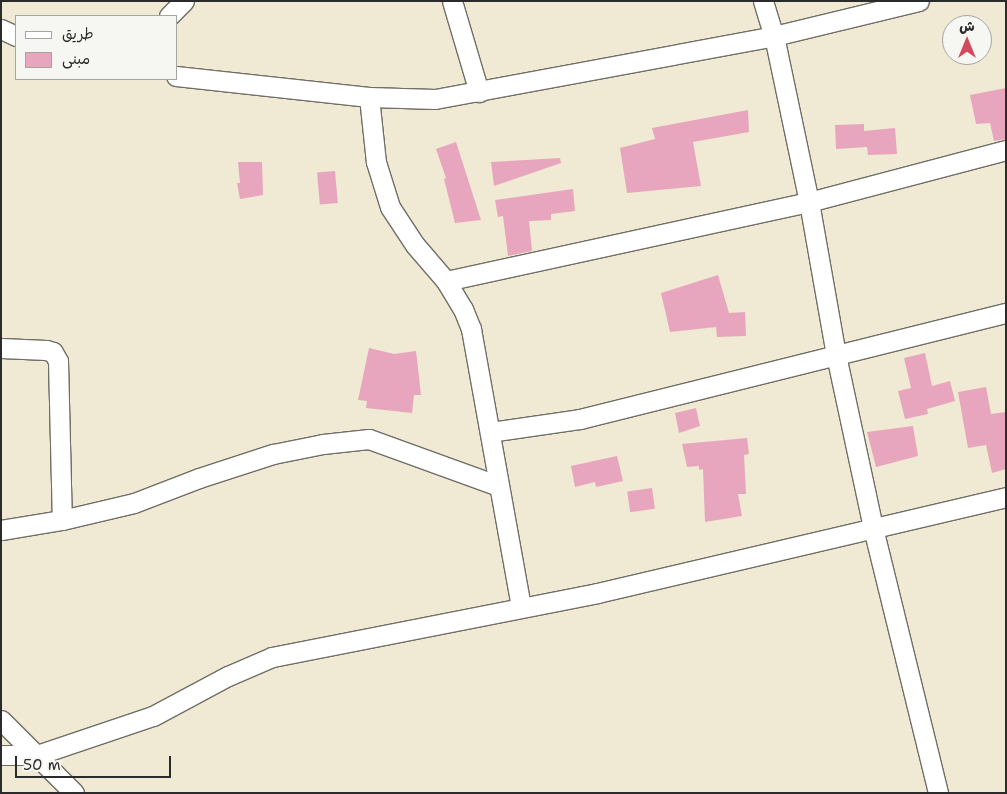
<!DOCTYPE html>
<html>
<head>
<meta charset="utf-8">
<style>
	body { margin:0 }
	#map { position:relative; width:1007px; height:794px; overflow:hidden; background:#f0e9d3; font-family:"Shantell Sans","Playpen Sans Arabic",sans-serif }
	div>[style] { position:absolute }
	.building>* { inset:0; background:#e7a6bd; transform-origin:0 0 }
	.roads { filter:drop-shadow(1px 0 #706e66) drop-shadow(-1px 0 #706e66) drop-shadow(0 1px #706e66) drop-shadow(0 -1px #706e66) }
	.street>* { height:19px; margin:-9.5px; padding:0 9.5px; transform-origin:9.5px; border-radius:9.5px; background:#fff }
	span { translate:-50% -50%; white-space:nowrap; text-align:center; line-height:1.15; -webkit-text-stroke:4px #f6f6f2; paint-order:stroke }
	.frame { position:absolute; inset:0; border:2px solid #2b2b2b; pointer-events:none }
	.legend { position:absolute; left:15px; top:15px; width:162px; height:65px; box-sizing:border-box; background:#f6f6f2; border:1px solid #a5a5a2; margin:0; padding:6px 9px; list-style:none; font-size:15px; color:#2b2b2b }
	.legend li { display:flex; align-items:center; gap:10px; height:25px }
	.legend b { width:25px; border:1px solid #a5a5a2 }
	.north { position:absolute; left:942px; top:15px; width:50px; height:50px; box-sizing:border-box; background:#f6f6f2; border:1px solid #a5a5a2; border-radius:50%; rotate:0deg; font-size:14px; font-weight:700; line-height:20px; text-align:center; color:#2b2b2b }
	.north::after { content:''; display:block; margin:auto; width:18px; height:22px; background:#d1495b; clip-path:polygon(50% 0,100% 100%,50% 72%,0 100%) }
	.scale { position:absolute; left:15px; top:756px; width:156px; height:22px; box-sizing:border-box; border:2px solid #2b2b2b; border-top:0; padding-left:6px; font-size:15px; line-height:18px; white-space:nowrap; color:#2b2b2b; -webkit-text-stroke:4px #f6f6f2; paint-order:stroke }
</style>
</head>
<body>
<div id="map">
	<div class="building">
		<i style="clip-path:polygon(1006px 88px,1006px 139px,994px 141px,990px 123px,976px 124px,970px 95px)"></i>
		<i style="clip-path:polygon(748px 110px,749px 132px,693px 142px,701px 186px,627px 193px,620px 148px,655px 139px,652px 128px)"></i>
		<i style="clip-path:polygon(864px 124px,864px 131px,895px 128px,897px 154px,868px 155px,867px 147px,836px 149px,835px 125px)"></i>
		<i style="clip-path:polygon(456px 142px,481px 220px,455px 223px,444px 179px,446px 178px,436px 149px)"></i>
		<i style="clip-path:polygon(560px 158px,561px 163px,494px 186px,491px 162px)"></i>
		<i style="clip-path:polygon(238px 162px,262px 162px,263px 195px,240px 199px,237px 183px,240px 183px)"></i>
		<i style="left:335px;top:171px;width:32px;height:18px;rotate:85deg"></i>
		<i style="clip-path:polygon(573px 189px,575px 211px,551px 214px,551px 220px,529px 221px,532px 251px,508px 256px,503px 216px,498px 217px,495px 200px)"></i>
		<i style="clip-path:polygon(718px 275px,729px 313px,745px 312px,746px 336px,717px 337px,716px 327px,670px 332px,661px 293px)"></i>
		<i style="clip-path:polygon(369px 348px,394px 354px,416px 351px,421px 395px,414px 395px,412px 413px,366px 408px,367px 401px,358px 400px)"></i>
		<i style="clip-path:polygon(925px 353px,932px 386px,950px 381px,955px 401px,927px 409px,928px 414px,905px 419px,898px 391px,911px 388px,904px 358px)"></i>
		<i style="clip-path:polygon(986px 387px,991px 414px,1006px 412px,1006px 469px,992px 473px,986px 445px,968px 448px,958px 392px)"></i>
		<i style="clip-path:polygon(696px 408px,700px 426px,679px 433px,675px 413px)"></i>
		<i style="clip-path:polygon(913px 426px,918px 456px,876px 467px,867px 432px)"></i>
		<i style="clip-path:polygon(747px 438px,749px 454px,744px 455px,746px 494px,738px 494px,742px 516px,705px 522px,703px 469px,699px 470px,699px 466px,687px 467px,682px 444px)"></i>
		<i style="clip-path:polygon(617px 456px,623px 481px,596px 487px,595px 482px,575px 487px,571px 466px)"></i>
		<i style="left:652px;top:488px;width:21px;height:25px;rotate:82deg"></i>
	</div>
	<div class="roads">
		<div class="street">
			<i style="left:452px;top:1px;width:95px;rotate:73.5deg"></i>
			<i style="left:763px;top:1px;width:37px;rotate:73deg"></i>
			<i style="left:774px;top:36px;width:170px;rotate:78.1deg"></i>
			<i style="left:809px;top:202px;width:155px;rotate:80deg"></i>
			<i style="left:836px;top:355px;width:177px;rotate:77.9deg"></i>
			<i style="left:873px;top:528px;width:273px;rotate:76.2deg"></i>
			<i style="left:169px;top:16px;width:21px;rotate:-45deg"></i>
			<i style="left:1px;top:29px;width:17px;rotate:25deg"></i>
			<i style="left:176px;top:76px;width:194px;rotate:6.2deg"></i>
			<i style="left:369px;top:97px;width:66px;rotate:1.7deg"></i>
			<i style="left:435px;top:99px;width:345px;rotate:-10.5deg"></i>
			<i style="left:774px;top:36px;width:149px;rotate:-13.6deg"></i>
			<i style="left:369px;top:97px;width:65px;rotate:83.9deg"></i>
			<i style="left:376px;top:162px;width:47px;rotate:72.7deg"></i>
			<i style="left:390px;top:207px;width:45px;rotate:56.7deg"></i>
			<i style="left:415px;top:245px;width:48px;rotate:49.3deg"></i>
			<i style="left:446px;top:281px;width:33px;rotate:59deg"></i>
			<i style="left:463px;top:309px;width:22px;rotate:68deg"></i>
			<i style="left:471px;top:329px;width:282px;rotate:79.8deg"></i>
			<i style="left:446px;top:281px;width:371px;rotate:-12.3deg"></i>
			<i style="left:809px;top:202px;width:204px;rotate:-14.8deg"></i>
			<i style="left:1px;top:348px;width:45px;rotate:2.5deg"></i>
			<i style="left:46px;top:350px;width:7px;rotate:16deg"></i>
			<i style="left:53px;top:352px;width:10px;rotate:61deg"></i>
			<i style="left:58px;top:361px;width:159px;rotate:88.6deg"></i>
			<i style="left:490px;top:432px;width:91px;rotate:-8.2deg"></i>
			<i style="left:580px;top:419px;width:439px;rotate:-14deg"></i>
			<i style="left:1px;top:530px;width:62px;rotate:-9.3deg"></i>
			<i style="left:62px;top:520px;width:74px;rotate:-13.3deg"></i>
			<i style="left:134px;top:503px;width:70px;rotate:-21deg"></i>
			<i style="left:199px;top:478px;width:78px;rotate:-18deg"></i>
			<i style="left:273px;top:454px;width:51px;rotate:-11.3deg"></i>
			<i style="left:323px;top:444px;width:46px;rotate:-6.2deg"></i>
			<i style="left:369px;top:439px;width:138px;rotate:19.9deg"></i>
			<i style="left:1px;top:720px;width:103px;rotate:45deg"></i>
			<i style="left:1px;top:755px;width:36px"></i>
			<i style="left:37px;top:755px;width:122px;rotate:-18.6deg"></i>
			<i style="left:153px;top:716px;width:85px;rotate:-28.1deg"></i>
			<i style="left:228px;top:676px;width:48px;rotate:-23.4deg"></i>
			<i style="left:272px;top:657px;width:331px;rotate:-11.1deg"></i>
			<i style="left:597px;top:593px;width:420px;rotate:-13.2deg"></i>
		</div>
	</div>
	<div class="frame"></div>
	<ul class="legend">
	<li><b style="height:6px;background:#fff"></b>طريق</li>
	<li><b style="height:14px;background:#e7a6bd"></b>مبنى</li>
	</ul>
	<div class="north">ش</div>
	<div class="scale">50 m</div>
</div>
</body>
</html>
